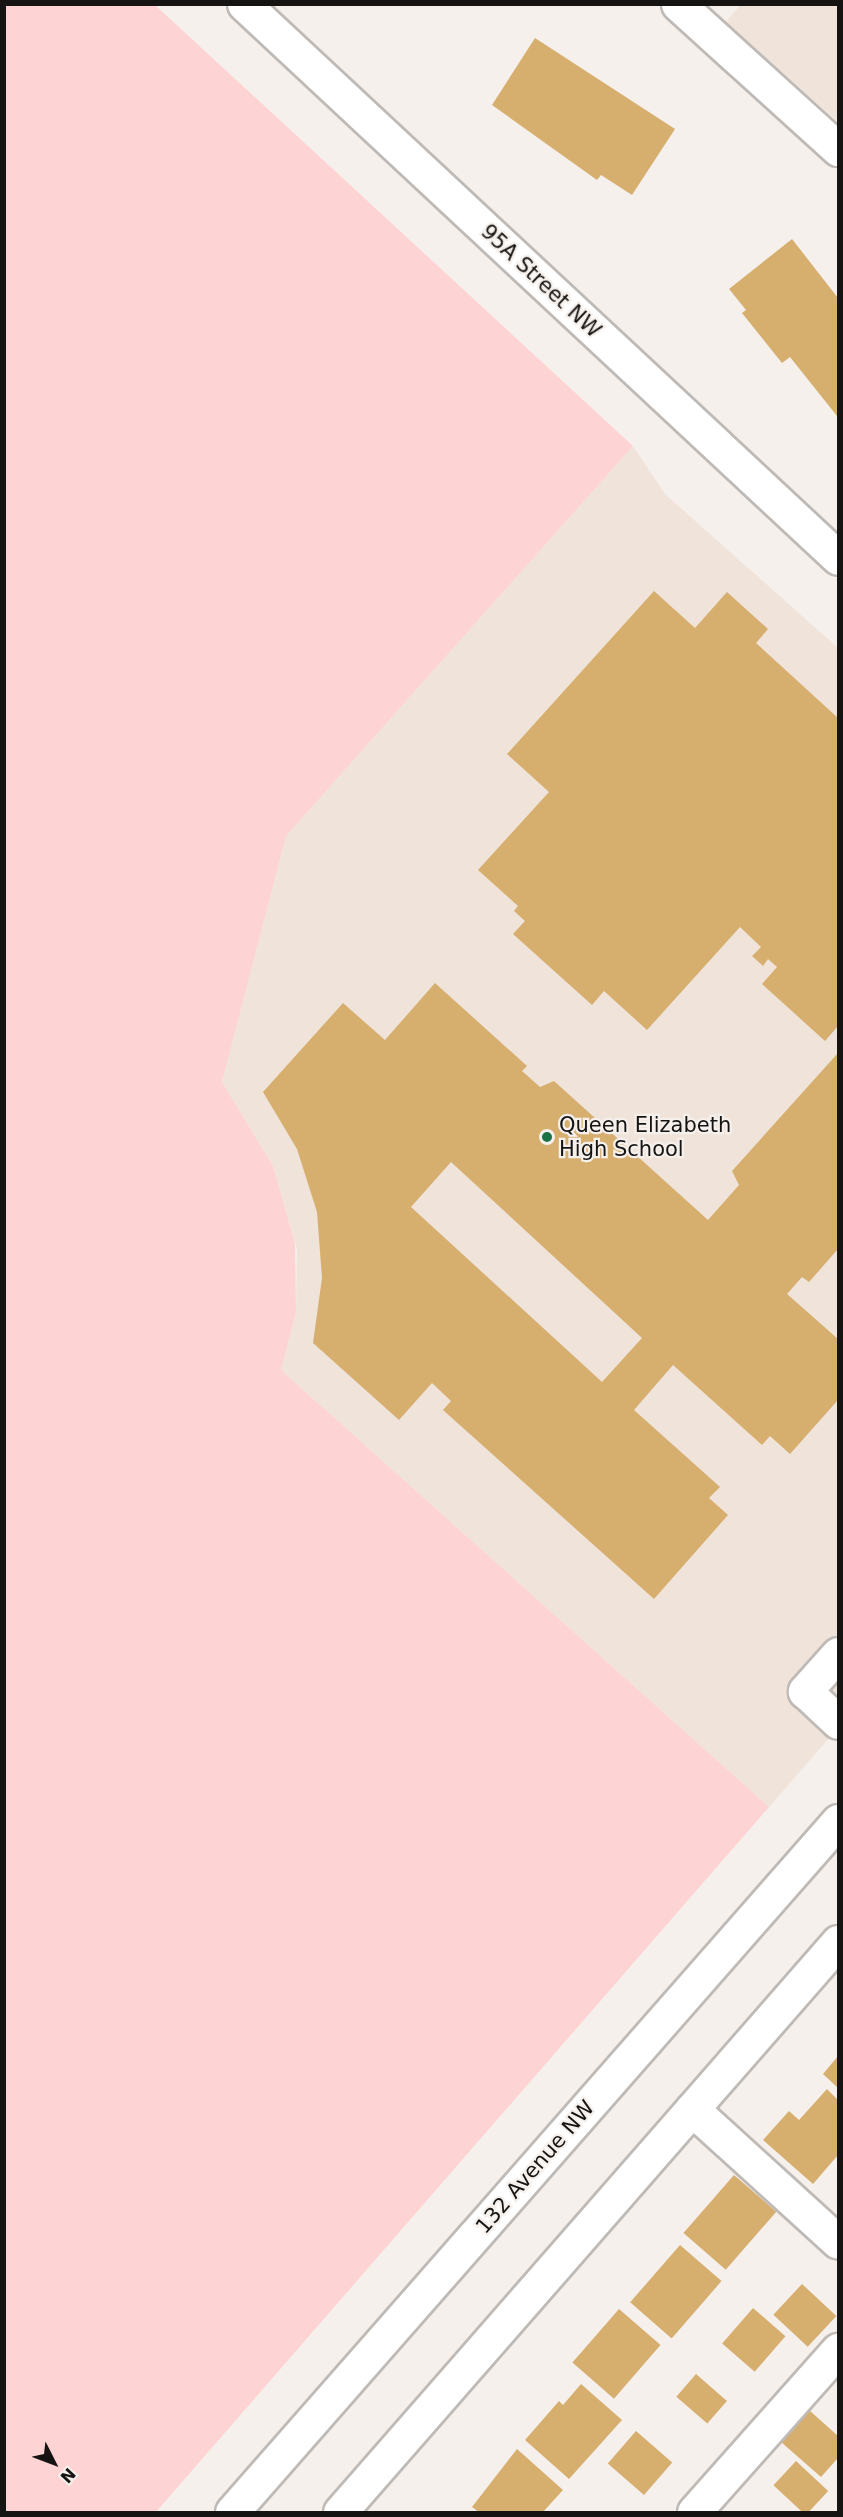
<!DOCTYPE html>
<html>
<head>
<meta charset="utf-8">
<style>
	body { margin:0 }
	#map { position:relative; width:843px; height:2517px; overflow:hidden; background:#f6f0ec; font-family:"DejaVu Sans",sans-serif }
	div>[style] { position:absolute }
	.built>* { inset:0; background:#f0e3da }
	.green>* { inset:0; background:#fdd3d3 }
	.building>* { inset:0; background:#d6ae6e; transform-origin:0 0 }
	.roads { filter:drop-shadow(2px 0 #bfbab6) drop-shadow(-2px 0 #bfbab6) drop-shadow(0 2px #bfbab6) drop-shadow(0 -2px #bfbab6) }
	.minor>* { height:33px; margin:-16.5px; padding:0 16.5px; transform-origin:16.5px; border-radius:16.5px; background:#fff }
	.dots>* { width:16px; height:16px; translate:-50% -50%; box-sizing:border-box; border:3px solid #f6f0ec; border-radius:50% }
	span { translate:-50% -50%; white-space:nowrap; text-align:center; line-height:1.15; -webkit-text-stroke:4.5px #f6f0ec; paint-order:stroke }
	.street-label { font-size:21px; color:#161412 }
	.poi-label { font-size:21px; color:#161412 }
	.left { translate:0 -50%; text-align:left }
	.frame { position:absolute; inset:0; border:6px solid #161412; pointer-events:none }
	.north { position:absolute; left:24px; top:2433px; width:60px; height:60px; -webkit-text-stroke:4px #f6f0ec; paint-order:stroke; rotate:132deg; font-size:16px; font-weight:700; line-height:24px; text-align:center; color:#161412 }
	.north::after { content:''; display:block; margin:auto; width:21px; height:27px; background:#161412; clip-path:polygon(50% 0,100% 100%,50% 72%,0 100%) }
</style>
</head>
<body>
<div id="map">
	<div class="built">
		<i style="clip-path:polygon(741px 4px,838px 5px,838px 122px,726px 22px)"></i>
		<i style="clip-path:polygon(633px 446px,665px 494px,838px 648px,838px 1728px,769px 1807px,281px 1370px,296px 1312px,297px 1249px,273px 1166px,222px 1082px,286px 836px)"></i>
	</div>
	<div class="green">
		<i style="clip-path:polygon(5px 4px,155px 5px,633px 446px,286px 836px,222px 1082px,273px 1166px,295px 1243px,296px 1312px,281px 1370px,769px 1807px,156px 2512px,5px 2512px)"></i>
	</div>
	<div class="building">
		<i style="clip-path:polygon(535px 38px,675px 129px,632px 195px,601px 175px,597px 180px,492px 105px)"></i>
		<i style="clip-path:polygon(792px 239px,838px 298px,837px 416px,790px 357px,782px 363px,742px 313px,746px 310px,729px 289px)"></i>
		<i style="clip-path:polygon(654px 591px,695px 628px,727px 592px,768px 629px,756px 643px,838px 718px,838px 1026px,825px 1041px,762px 984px,777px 967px,768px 959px,763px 966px,752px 956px,761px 947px,740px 927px,647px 1030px,604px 991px,592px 1005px,513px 934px,525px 921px,514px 911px,518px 906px,478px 870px,549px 792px,507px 754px)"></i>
		<i style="clip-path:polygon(evenodd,435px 983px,527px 1066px,522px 1071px,540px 1087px,554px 1081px,708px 1220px,739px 1185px,732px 1171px,838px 1053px,838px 1249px,809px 1282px,802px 1277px,787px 1294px,838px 1339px,838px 1400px,790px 1454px,770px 1436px,762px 1445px,673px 1365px,634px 1410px,720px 1487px,709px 1498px,728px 1515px,654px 1599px,443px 1410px,451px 1401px,432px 1383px,399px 1420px,313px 1343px,322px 1278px,317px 1212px,297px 1149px,263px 1092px,343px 1003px,385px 1040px,435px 983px,451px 1162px,642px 1338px,602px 1382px,411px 1207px,451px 1162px)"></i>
		<i style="clip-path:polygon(838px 2056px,838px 2088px,823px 2074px)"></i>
		<i style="clip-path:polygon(827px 2089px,838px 2100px,838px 2155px,813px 2184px,763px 2140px,789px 2111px,799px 2120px)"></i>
		<i style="left:734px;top:2175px;width:56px;height:77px;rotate:41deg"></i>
		<i style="left:680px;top:2245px;width:55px;height:76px;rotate:41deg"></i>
		<i style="left:802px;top:2284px;width:47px;height:42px;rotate:43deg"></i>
		<i style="left:753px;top:2308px;width:43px;height:47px;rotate:41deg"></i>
		<i style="left:619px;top:2309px;width:55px;height:71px;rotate:41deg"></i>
		<i style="left:696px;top:2374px;width:41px;height:30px;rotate:41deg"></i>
		<i style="clip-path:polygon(581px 2384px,622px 2420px,569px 2479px,525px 2440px,559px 2401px,563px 2405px)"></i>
		<i style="clip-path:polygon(809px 2410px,838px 2436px,838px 2458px,821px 2477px,781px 2442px)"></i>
		<i style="left:636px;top:2431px;width:48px;height:43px;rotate:41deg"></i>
		<i style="clip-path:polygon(517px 2449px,563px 2490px,543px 2512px,479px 2512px,472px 2507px)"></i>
		<i style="left:796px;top:2461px;width:44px;height:33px;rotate:43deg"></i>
	</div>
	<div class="roads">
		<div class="minor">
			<i style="left:244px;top:4px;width:812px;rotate:43deg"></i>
			<i style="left:678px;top:4px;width:216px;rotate:42.2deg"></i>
			<i style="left:838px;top:1654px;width:50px;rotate:131.7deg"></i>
			<i style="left:805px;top:1691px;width:45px;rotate:43.2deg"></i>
			<i style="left:692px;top:2109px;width:197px;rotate:42.3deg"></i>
			<i style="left:232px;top:2512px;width:919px;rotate:-48.75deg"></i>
			<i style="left:340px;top:2512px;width:757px;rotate:-48.86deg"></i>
			<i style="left:694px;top:2512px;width:217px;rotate:-48.4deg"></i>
		</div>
	</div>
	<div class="dots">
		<i style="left:547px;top:1137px;background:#1a7448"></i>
	</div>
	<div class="street-label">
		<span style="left:541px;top:281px;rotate:43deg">95A Street NW</span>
		<span style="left:535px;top:2167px;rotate:-49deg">132 Avenue NW</span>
	</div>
	<div class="poi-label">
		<span class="left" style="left:559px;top:1137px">Queen Elizabeth<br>High School</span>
	</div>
	<div class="frame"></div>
	<div class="north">N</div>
</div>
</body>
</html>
